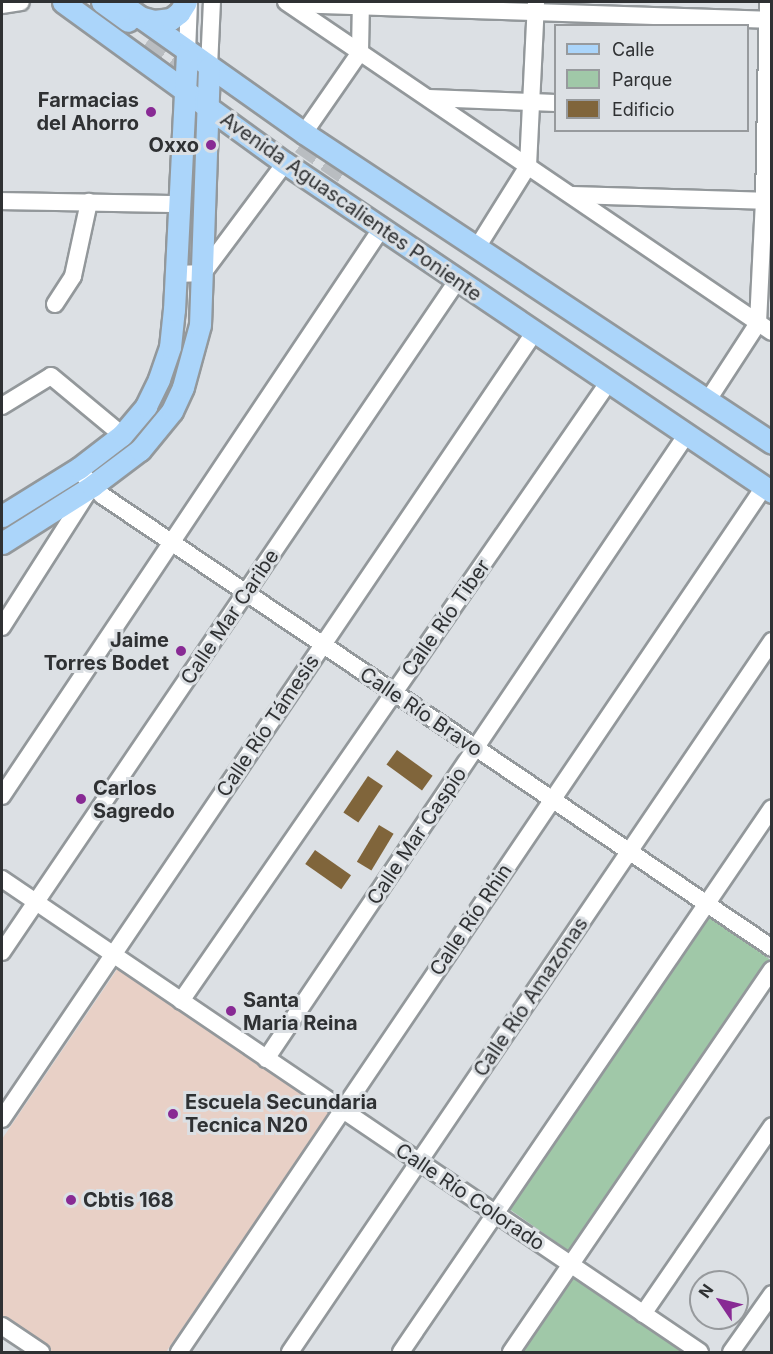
<!DOCTYPE html>
<html>
<head>
<meta charset="utf-8">
<style>
	body { margin:0 }
	#map { position:relative; width:773px; height:1354px; overflow:hidden; background:#dce0e4; font-family:Inter,sans-serif }
	div>[style] { position:absolute }
	.education>* { inset:0; background:#e8d0c6 }
	.green>* { inset:0; background:#a0c8a8; transform-origin:0 0 }
	.building>* { inset:0; background:#80653b; transform-origin:0 0 }
	.major-tunnel>* { height:21px; margin-top:-10.5px; transform-origin:0; background:repeating-linear-gradient(90deg,#b9bdc1 0 21px,transparent 0 31px) }
	.roads { filter:drop-shadow(2px 0 #93989b) drop-shadow(-2px 0 #93989b) drop-shadow(0 2px #93989b) drop-shadow(0 -2px #93989b) }
	.minor>* { height:16px; margin:-8px; padding:0 8px; transform-origin:8px; border-radius:8px; background:#fff }
	.major>* { height:21px; margin:-10.5px; padding:0 10.5px; transform-origin:10.5px; border-radius:10.5px; background:#abd5fa }
	.dots>* { width:16px; height:16px; translate:-50% -50%; box-sizing:border-box; border:3px solid #dce0e4; border-radius:50% }
	span { translate:-50% -50%; white-space:nowrap; text-align:center; line-height:1.15; -webkit-text-stroke:6px #dce0e4; paint-order:stroke }
	.poi-label { font-size:20px; color:#2f3133; font-weight:700 }
	.right { translate:-100% -50%; text-align:right }
	.left { translate:0 -50%; text-align:left }
	.street-label { font-size:20px; color:#2f3133 }
	.frame { position:absolute; inset:0; border:3px solid #2f3133; pointer-events:none }
	.legend { position:absolute; left:554px; top:24px; width:195px; height:108px; box-sizing:border-box; background:#dce0e4; border:2px solid #979a9d; margin:0; padding:8px 10px; list-style:none; font-size:18px; color:#2f3133 }
	.legend li { display:flex; align-items:center; gap:12px; height:30px }
	.legend b { width:30px; border:2px solid #979a9d }
	.north { position:absolute; left:689px; top:1270px; width:60px; height:60px; box-sizing:border-box; background:#dce0e4; border:2px solid #979a9d; border-radius:50%; rotate:305deg; font-size:16px; font-weight:700; line-height:24px; text-align:center; color:#2f3133 }
	.north::after { content:''; display:block; margin:auto; width:21px; height:27px; background:#882a94; clip-path:polygon(50% 0,100% 100%,50% 72%,0 100%) }
</style>
</head>
<body>
<div id="map">
	<div class="education">
		<i style="clip-path:polygon(118px 968px,330px 1112px,166px 1352px,52px 1352px,2px 1318px,2px 1139px)"></i>
	</div>
	<div class="green">
		<i style="left:705px;top:914px;width:81px;height:354px;rotate:35deg"></i>
		<i style="clip-path:polygon(573px 1273px,689px 1352px,519px 1352px)"></i>
	</div>
	<div class="building">
		<i style="left:397px;top:750px;width:44px;height:18px;rotate:36deg"></i>
		<i style="left:368px;top:776px;width:18px;height:44px;rotate:34deg"></i>
		<i style="left:379px;top:825px;width:17px;height:43px;rotate:31deg"></i>
		<i style="left:315px;top:850px;width:44px;height:17px;rotate:35deg"></i>
	</div>
	<div class="major-tunnel">
		<i style="left:150px;top:37px;width:87px;rotate:35.2deg"></i>
		<i style="left:301px;top:143px;width:56px;rotate:34.8deg"></i>
	</div>
	<div class="roads">
		<div class="minor">
			<i style="left:286px;top:2px;width:587px;rotate:34.18deg"></i>
			<i style="left:291px;top:4px;width:476px;rotate:1.9deg"></i>
			<i style="left:2px;top:5px;width:19px;rotate:-9deg"></i>
			<i style="left:187px;top:52px;width:50px;rotate:-87.7deg"></i>
			<i style="left:209px;top:67px;width:65px;rotate:-87.4deg"></i>
			<i style="left:429px;top:98px;width:127px;rotate:2.3deg"></i>
			<i style="left:304px;top:133px;width:98px;rotate:-55.3deg"></i>
			<i style="left:360px;top:52px;width:50px;rotate:-88.9deg"></i>
			<i style="left:572px;top:195px;width:200px;rotate:1.7deg"></i>
			<i style="left:2px;top:201px;width:176px;rotate:1deg"></i>
			<i style="left:478px;top:246px;width:94px;rotate:-58deg"></i>
			<i style="left:528px;top:166px;width:164px;rotate:-87.2deg"></i>
			<i style="left:177px;top:274px;width:26px;rotate:-2deg"></i>
			<i style="left:203px;top:273px;width:137px;rotate:-53.3deg"></i>
			<i style="left:55px;top:304px;width:33px;rotate:-57deg"></i>
			<i style="left:73px;top:276px;width:76px;rotate:-77.8deg"></i>
			<i style="left:708px;top:400px;width:92px;rotate:-57deg"></i>
			<i style="left:758px;top:323px;width:121px;rotate:-87.2deg"></i>
			<i style="left:764px;top:202px;width:200px;rotate:-88.9deg"></i>
			<i style="left:2px;top:406px;width:57px;rotate:-31.5deg"></i>
			<i style="left:51px;top:376px;width:92px;rotate:39.7deg"></i>
			<i style="left:85px;top:477px;width:26px;rotate:47deg"></i>
			<i style="left:103px;top:496px;width:807px;rotate:34.04deg"></i>
			<i style="left:2px;top:627px;width:164px;rotate:-57.5deg"></i>
			<i style="left:2px;top:796px;width:682px;rotate:-56.24deg"></i>
			<i style="left:2px;top:879px;width:843px;rotate:34.12deg"></i>
			<i style="left:2px;top:952px;width:811px;rotate:-55.86deg"></i>
			<i style="left:181px;top:1001px;width:751px;rotate:-55.36deg"></i>
			<i style="left:266px;top:1059px;width:754px;rotate:-56.04deg"></i>
			<i style="left:2px;top:1119px;width:949px;rotate:-55.91deg"></i>
			<i style="left:643px;top:1314px;width:228px;rotate:-55.5deg"></i>
			<i style="left:2px;top:1326px;width:47px;rotate:33.7deg"></i>
			<i style="left:179px;top:1352px;width:1044px;rotate:-55.93deg"></i>
			<i style="left:290px;top:1352px;width:859px;rotate:-55.87deg"></i>
			<i style="left:401px;top:1352px;width:658px;rotate:-55.71deg"></i>
			<i style="left:511px;top:1352px;width:463px;rotate:-55.7deg"></i>
			<i style="left:731px;top:1352px;width:71px;rotate:-54.7deg"></i>
		</div>
		<div class="major">
			<i style="left:63px;top:2px;width:274px;rotate:36deg"></i>
			<i style="left:285px;top:163px;width:588px;rotate:34.04deg"></i>
			<i style="left:102px;top:2px;width:32px;rotate:36deg"></i>
			<i style="left:119px;top:2px;width:227px;rotate:35.3deg"></i>
			<i style="left:304px;top:133px;width:561px;rotate:33.52deg"></i>
			<i style="left:139px;top:17px;width:16px;rotate:15deg"></i>
			<i style="left:154px;top:21px;width:17px;rotate:-7deg"></i>
			<i style="left:171px;top:19px;width:10px;rotate:-37deg"></i>
			<i style="left:179px;top:13px;width:13px;rotate:-58deg"></i>
			<i style="left:2px;top:516px;width:91px;rotate:-31.9deg"></i>
			<i style="left:79px;top:468px;width:54px;rotate:-37.5deg"></i>
			<i style="left:122px;top:435px;width:38px;rotate:-50deg"></i>
			<i style="left:146px;top:406px;width:30px;rotate:-64deg"></i>
			<i style="left:159px;top:379px;width:34px;rotate:-71deg"></i>
			<i style="left:170px;top:347px;width:37px;rotate:-84deg"></i>
			<i style="left:174px;top:310px;width:258px;rotate:-87.1deg"></i>
			<i style="left:2px;top:543px;width:107px;rotate:-32.3deg"></i>
			<i style="left:92px;top:486px;width:60px;rotate:-36.9deg"></i>
			<i style="left:140px;top:450px;width:50px;rotate:-50.6deg"></i>
			<i style="left:172px;top:411px;width:26px;rotate:-65deg"></i>
			<i style="left:183px;top:387px;width:64px;rotate:-74.7deg"></i>
			<i style="left:200px;top:325px;width:258px;rotate:-88deg"></i>
		</div>
	</div>
	<div class="dots">
		<i style="left:151px;top:112px;background:#882a94"></i>
		<i style="left:211px;top:145px;background:#882a94"></i>
		<i style="left:181px;top:651px;background:#882a94"></i>
		<i style="left:81px;top:799px;background:#882a94"></i>
		<i style="left:231px;top:1011px;background:#882a94"></i>
		<i style="left:173px;top:1114px;background:#882a94"></i>
		<i style="left:71px;top:1200px;background:#882a94"></i>
	</div>
	<div class="poi-label">
		<span class="right" style="left:139px;top:112px">Farmacias<br>del Ahorro</span>
		<span class="right" style="left:199px;top:145px">Oxxo</span>
		<span class="right" style="left:169px;top:652px">Jaime<br>Torres Bodet</span>
		<span class="left" style="left:93px;top:800px">Carlos<br>Sagredo</span>
		<span class="left" style="left:243px;top:1012px">Santa<br>Maria Reina</span>
		<span class="left" style="left:185px;top:1114px">Escuela Secundaria<br>Tecnica N20</span>
		<span class="left" style="left:83px;top:1200px">Cbtis 168</span>
	</div>
	<div class="street-label">
		<span style="left:351px;top:207px;rotate:35deg">Avenida Aguascalientes Poniente</span>
		<span style="left:230px;top:617px;rotate:-56deg">Calle Mar Caribe</span>
		<span style="left:446px;top:618px;rotate:-55deg">Calle Río Tiber</span>
		<span style="left:421px;top:712px;rotate:34deg">Calle Río Bravo</span>
		<span style="left:268px;top:726px;rotate:-56deg">Calle Río Támesis</span>
		<span style="left:417px;top:836px;rotate:-56deg">Calle Mar Caspio</span>
		<span style="left:471px;top:920px;rotate:-56deg">Calle Río Rhin</span>
		<span style="left:531px;top:997px;rotate:-56deg">Calle Río Amazonas</span>
		<span style="left:470px;top:1197px;rotate:34deg">Calle Río Colorado</span>
	</div>
	<div class="frame"></div>
	<ul class="legend">
	<li><b style="height:8px;background:#abd5fa"></b>Calle</li>
	<li><b style="height:16px;background:#a0c8a8"></b>Parque</li>
	<li><b style="height:16px;background:#80653b"></b>Edificio</li>
	</ul>
	<div class="north">N</div>
</div>
</body>
</html>
